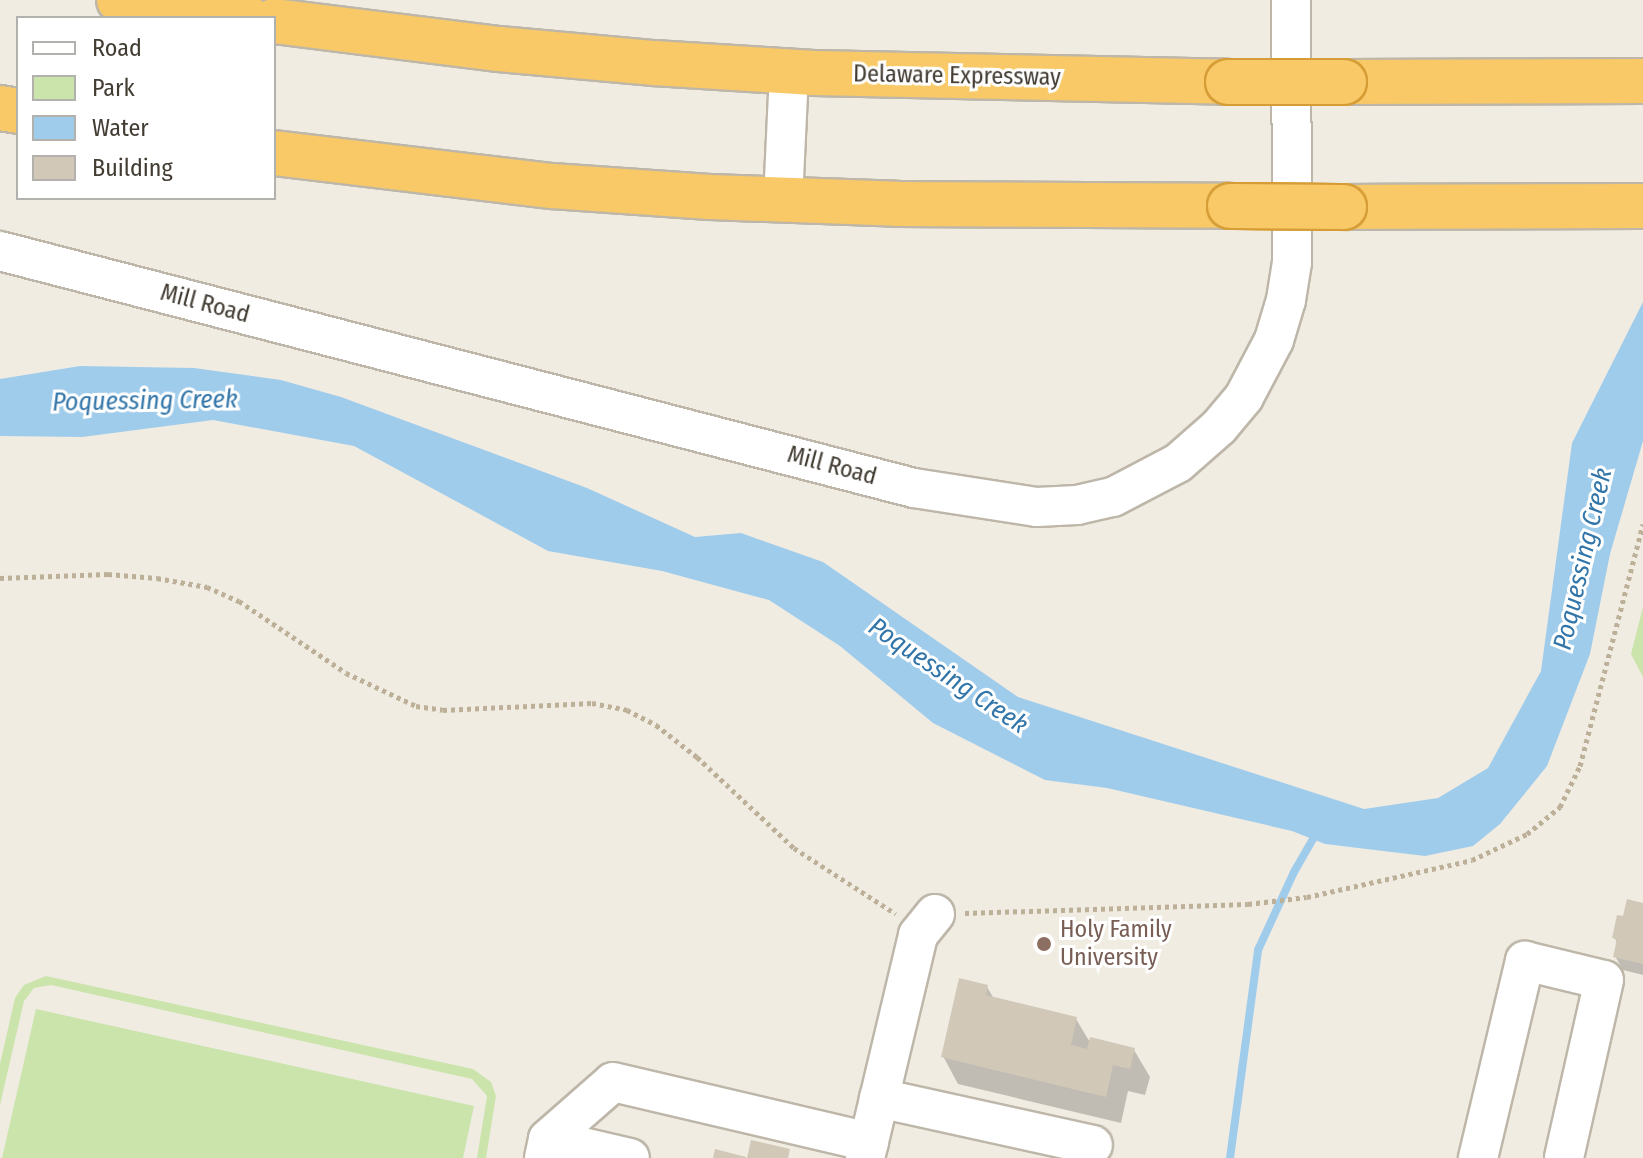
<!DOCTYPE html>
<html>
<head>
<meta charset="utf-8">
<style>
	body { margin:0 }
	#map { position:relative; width:1643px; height:1158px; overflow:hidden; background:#f0ece2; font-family:"Fira Sans Condensed",sans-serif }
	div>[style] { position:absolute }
	.green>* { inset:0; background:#cae4ac }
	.water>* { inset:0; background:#a0ccec }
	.shadow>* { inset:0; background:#0003 }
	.stream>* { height:8px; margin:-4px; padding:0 4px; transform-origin:4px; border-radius:4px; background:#a0ccec }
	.building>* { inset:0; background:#d1c8b8 }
	.path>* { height:5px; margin-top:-2.5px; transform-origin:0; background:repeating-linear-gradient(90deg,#bcb098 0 4px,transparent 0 8px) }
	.roads { filter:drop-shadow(2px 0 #beb7a9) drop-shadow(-2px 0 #beb7a9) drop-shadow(0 2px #beb7a9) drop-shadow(0 -2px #beb7a9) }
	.minor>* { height:38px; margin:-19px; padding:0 19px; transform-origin:19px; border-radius:19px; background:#fff }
	.highway>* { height:44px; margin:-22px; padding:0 22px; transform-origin:22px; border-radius:22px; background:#f8c966 }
	.bridges { filter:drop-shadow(2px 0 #d69d37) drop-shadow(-2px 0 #d69d37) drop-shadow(0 2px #d69d37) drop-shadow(0 -2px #d69d37) }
	.highway-bridge>* { height:44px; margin:-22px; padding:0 22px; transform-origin:22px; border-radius:22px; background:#f8c966 }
	.dots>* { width:22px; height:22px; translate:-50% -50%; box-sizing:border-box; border:4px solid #fff; border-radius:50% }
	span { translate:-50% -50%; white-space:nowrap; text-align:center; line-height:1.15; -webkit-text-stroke:6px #fff; paint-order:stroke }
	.street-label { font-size:24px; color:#423c33 }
	.education-label { font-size:24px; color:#785e54 }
	.left { translate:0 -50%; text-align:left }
	.water-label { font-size:26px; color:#3275a8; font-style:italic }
	.legend { position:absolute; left:16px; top:16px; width:260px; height:184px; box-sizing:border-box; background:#fff; border:2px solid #b3b1ad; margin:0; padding:10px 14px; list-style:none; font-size:24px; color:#423c33 }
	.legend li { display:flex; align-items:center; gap:16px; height:40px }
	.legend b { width:40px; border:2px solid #b3b1ad }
</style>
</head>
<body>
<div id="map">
	<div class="green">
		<i style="clip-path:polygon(1643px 607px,1643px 677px,1631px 654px)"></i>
		<i style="clip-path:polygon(46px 976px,473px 1069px,491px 1082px,496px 1096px,486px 1158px,477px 1158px,487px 1096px,472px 1079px,51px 985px,34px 988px,24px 1001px,0 1105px,0 1064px,15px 998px,24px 985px)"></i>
		<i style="clip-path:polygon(36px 1009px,474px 1106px,463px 1158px,2px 1158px)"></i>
	</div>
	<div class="water">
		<i style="clip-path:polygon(1643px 302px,1643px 441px,1610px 554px,1590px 654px,1547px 766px,1500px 824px,1473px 846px,1425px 856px,1325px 844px,1292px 831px,1107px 788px,1045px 780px,933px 723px,840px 646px,769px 600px,662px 571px,548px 551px,354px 446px,213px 420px,82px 437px,0 436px,0 379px,80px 366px,194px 368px,281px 380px,341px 397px,587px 488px,695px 537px,741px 533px,823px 562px,1018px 697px,1364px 809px,1438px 798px,1488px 768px,1541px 671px,1572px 443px)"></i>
	</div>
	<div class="shadow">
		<i style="clip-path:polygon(1643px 905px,1643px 975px,1623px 970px,1615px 956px,1618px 944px,1614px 937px,1625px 918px)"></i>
		<i style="clip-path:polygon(987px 987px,994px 999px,1076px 1019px,1091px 1044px,1134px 1050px,1150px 1077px,1145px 1095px,1128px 1091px,1121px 1123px,958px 1084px,943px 1056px)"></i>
	</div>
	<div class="stream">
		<i style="left:1230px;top:1158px;width:210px;rotate:-82.3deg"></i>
		<i style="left:1258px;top:950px;width:86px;rotate:-65.2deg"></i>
		<i style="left:1294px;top:872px;width:46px;rotate:-60.1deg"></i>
	</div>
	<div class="building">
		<i style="clip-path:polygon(1627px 899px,1643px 903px,1643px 964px,1613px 957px,1617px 939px,1612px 938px,1617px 915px,1623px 916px)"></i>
		<i style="clip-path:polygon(959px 978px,988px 985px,986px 995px,1077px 1017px,1071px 1045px,1087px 1049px,1090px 1037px,1135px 1048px,1130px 1069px,1113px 1065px,1106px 1097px,941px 1057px)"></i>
		<i style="clip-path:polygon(751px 1140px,790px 1149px,788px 1158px,747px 1158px)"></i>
		<i style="clip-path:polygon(715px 1149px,746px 1157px,746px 1158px,713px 1158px)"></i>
	</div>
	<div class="path">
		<i style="left:0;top:578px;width:108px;rotate:-2.1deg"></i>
		<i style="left:108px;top:574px;width:49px;rotate:4.7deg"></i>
		<i style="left:157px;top:578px;width:51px;rotate:10.2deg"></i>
		<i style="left:207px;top:587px;width:35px;rotate:24deg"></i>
		<i style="left:239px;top:601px;width:129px;rotate:33.9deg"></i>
		<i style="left:346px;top:673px;width:77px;rotate:25.2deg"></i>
		<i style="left:416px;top:706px;width:27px;rotate:8deg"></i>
		<i style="left:443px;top:710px;width:149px;rotate:-2.7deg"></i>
		<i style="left:592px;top:703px;width:36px;rotate:11deg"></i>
		<i style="left:627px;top:710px;width:33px;rotate:27deg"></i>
		<i style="left:656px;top:725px;width:52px;rotate:38deg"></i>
		<i style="left:697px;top:757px;width:133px;rotate:43.2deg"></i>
		<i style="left:794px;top:848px;width:121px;rotate:32.9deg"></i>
		<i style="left:965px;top:913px;width:283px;rotate:-1.8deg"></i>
		<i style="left:1248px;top:904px;width:59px;rotate:-6.8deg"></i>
		<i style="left:1307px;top:897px;width:169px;rotate:-12.6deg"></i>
		<i style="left:1472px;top:860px;width:61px;rotate:-25.3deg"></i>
		<i style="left:1527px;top:834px;width:43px;rotate:-39.3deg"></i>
		<i style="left:1560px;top:807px;width:46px;rotate:-64deg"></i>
		<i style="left:1580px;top:766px;width:250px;rotate:-75.4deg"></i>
	</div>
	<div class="roads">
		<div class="minor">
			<i style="left:783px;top:200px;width:129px;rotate:-87.3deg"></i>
			<i style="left:0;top:251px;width:944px;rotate:14.54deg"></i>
			<i style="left:914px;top:488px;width:124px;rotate:8.8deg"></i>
			<i style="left:1037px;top:507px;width:40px;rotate:-2.9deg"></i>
			<i style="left:1077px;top:505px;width:37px;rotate:-13deg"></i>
			<i style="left:1113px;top:497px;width:73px;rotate:-27.6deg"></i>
			<i style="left:1178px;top:463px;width:55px;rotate:-41.3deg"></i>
			<i style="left:1219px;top:427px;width:39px;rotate:-50deg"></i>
			<i style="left:1244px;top:397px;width:64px;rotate:-62.2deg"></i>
			<i style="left:1274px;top:340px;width:42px;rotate:-73.3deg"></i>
			<i style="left:1286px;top:300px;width:37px;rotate:-81deg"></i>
			<i style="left:1292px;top:263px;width:263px;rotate:-90.2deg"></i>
			<i style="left:879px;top:1098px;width:219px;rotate:12.4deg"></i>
			<i style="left:548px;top:1139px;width:84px;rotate:13deg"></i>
			<i style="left:544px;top:1158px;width:19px;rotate:-78deg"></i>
			<i style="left:548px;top:1139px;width:86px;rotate:-41.2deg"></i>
			<i style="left:613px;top:1082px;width:263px;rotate:13.2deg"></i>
			<i style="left:865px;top:1158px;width:229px;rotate:-76.6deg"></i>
			<i style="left:918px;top:935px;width:27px;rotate:-51deg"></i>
			<i style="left:1478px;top:1158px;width:203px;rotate:-76.6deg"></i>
			<i style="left:1525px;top:961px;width:81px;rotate:13.5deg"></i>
			<i style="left:1604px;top:980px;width:182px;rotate:102.7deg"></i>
		</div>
		<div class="highway">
			<i style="left:119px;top:0;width:130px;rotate:7.9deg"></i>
			<i style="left:274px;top:21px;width:227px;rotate:7.1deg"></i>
			<i style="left:499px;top:49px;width:156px;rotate:5.2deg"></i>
			<i style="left:654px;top:63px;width:160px;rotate:3.6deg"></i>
			<i style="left:814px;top:73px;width:414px;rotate:1.2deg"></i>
			<i style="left:1344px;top:82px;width:299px;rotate:-0.2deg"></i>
			<i style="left:0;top:108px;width:18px;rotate:9deg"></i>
			<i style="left:274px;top:153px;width:280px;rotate:6.8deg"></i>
			<i style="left:552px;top:186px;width:158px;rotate:4deg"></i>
			<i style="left:710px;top:197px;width:187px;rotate:2.1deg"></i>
			<i style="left:897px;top:204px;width:333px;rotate:0.3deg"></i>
			<i style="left:1344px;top:207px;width:299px;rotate:-0.2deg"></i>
		</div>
	</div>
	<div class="bridges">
		<div class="highway-bridge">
			<i style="left:1228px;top:82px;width:116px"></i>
			<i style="left:1230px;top:206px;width:114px;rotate:0.5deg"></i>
		</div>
	</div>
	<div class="dots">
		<i style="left:1044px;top:944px;background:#8d6e63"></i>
	</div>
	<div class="street-label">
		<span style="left:957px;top:76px;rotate:1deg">Delaware Expressway</span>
		<span style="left:205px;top:304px;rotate:15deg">Mill Road</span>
		<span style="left:832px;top:466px;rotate:15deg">Mill Road</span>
	</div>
	<div class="education-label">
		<span class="left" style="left:1060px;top:944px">Holy Family<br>University</span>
	</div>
	<div class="water-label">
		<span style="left:145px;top:401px;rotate:-1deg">Poquessing Creek</span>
		<span style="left:1583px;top:559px;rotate:-77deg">Poquessing Creek</span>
		<span style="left:948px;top:676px;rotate:34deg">Poquessing Creek</span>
	</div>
	<ul class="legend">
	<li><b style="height:10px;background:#fff"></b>Road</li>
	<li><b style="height:22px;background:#cae4ac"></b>Park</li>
	<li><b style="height:22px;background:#a0ccec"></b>Water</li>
	<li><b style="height:22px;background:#d1c8b8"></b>Building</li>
	</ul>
</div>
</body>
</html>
